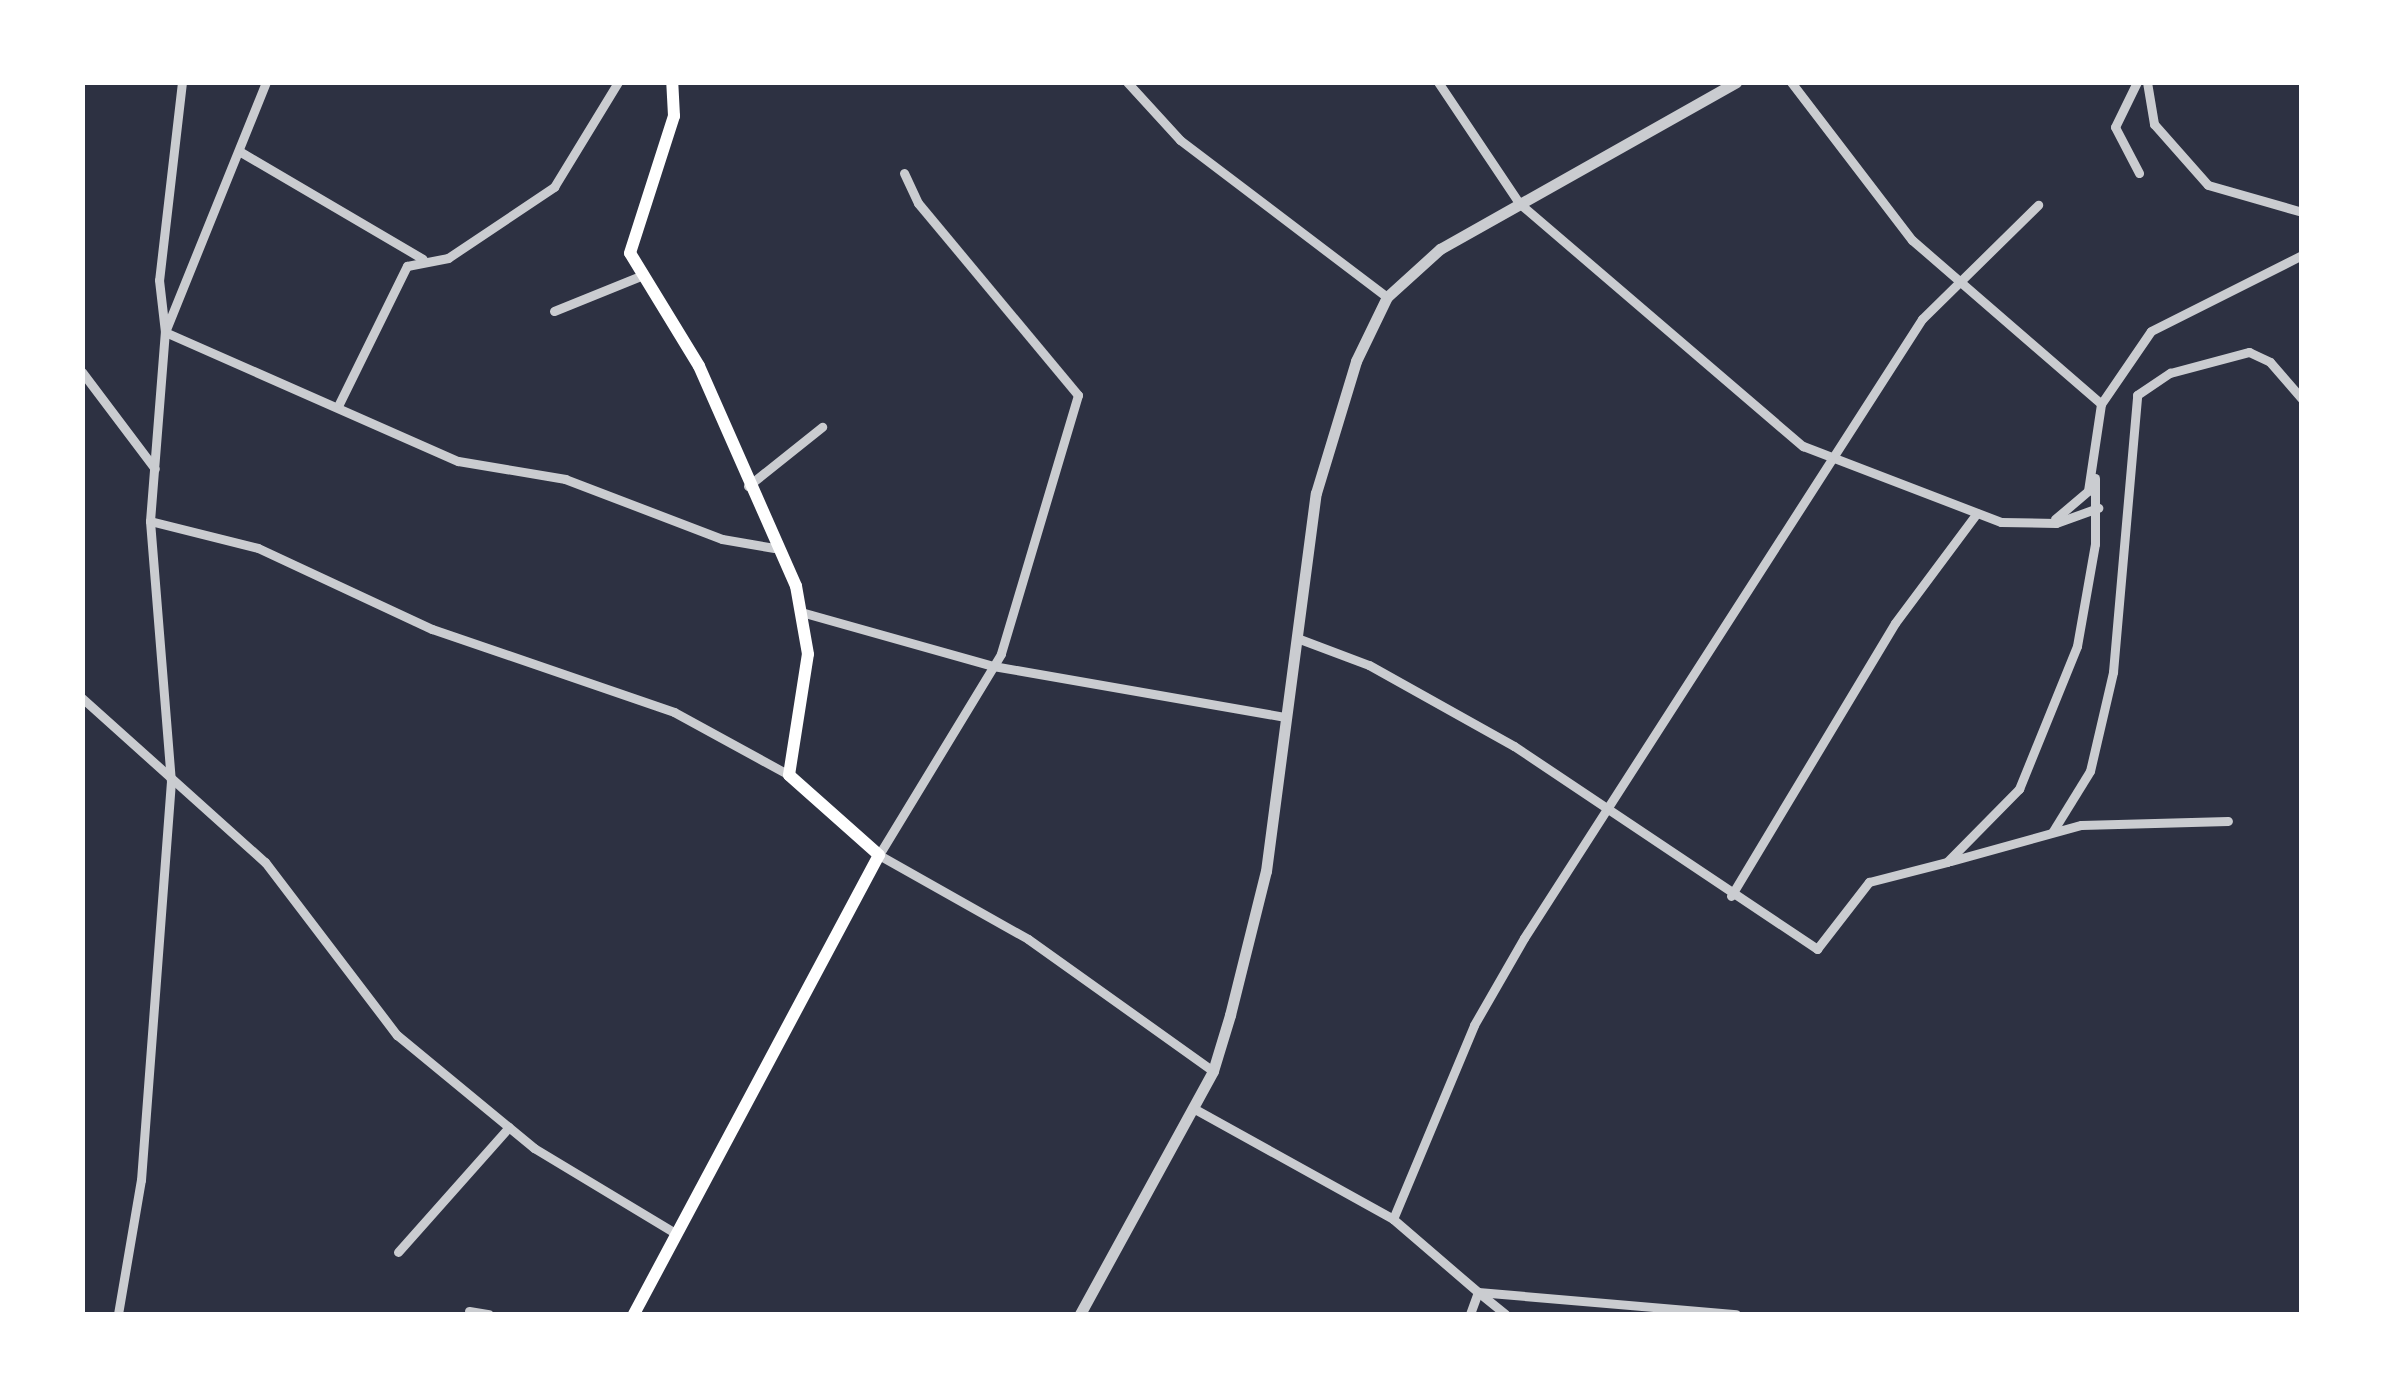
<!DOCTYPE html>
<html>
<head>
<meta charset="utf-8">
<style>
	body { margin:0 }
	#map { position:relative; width:2384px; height:1397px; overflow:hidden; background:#2d3142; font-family:Figtree,sans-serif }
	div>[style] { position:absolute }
	.minor>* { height:9px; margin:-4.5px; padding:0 4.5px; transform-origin:4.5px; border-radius:4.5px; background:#caccd0 }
	.tertiary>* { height:11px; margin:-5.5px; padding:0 5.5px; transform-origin:5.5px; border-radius:5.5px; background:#caccd0 }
	.secondary>* { height:12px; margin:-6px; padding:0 6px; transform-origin:6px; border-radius:6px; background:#fff }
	span { translate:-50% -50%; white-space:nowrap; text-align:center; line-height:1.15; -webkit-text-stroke:8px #fff; paint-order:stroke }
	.frame { position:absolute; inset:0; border:85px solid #fff; pointer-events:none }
</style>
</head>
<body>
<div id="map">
	<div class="minor">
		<i style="left:182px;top:82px;width:199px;rotate:96.6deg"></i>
		<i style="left:159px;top:280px;width:52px;rotate:83.4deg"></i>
		<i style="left:165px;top:332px;width:320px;rotate:23.8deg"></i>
		<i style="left:458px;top:461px;width:109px;rotate:9.5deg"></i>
		<i style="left:565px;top:479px;width:168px;rotate:20.9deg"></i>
		<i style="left:722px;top:539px;width:53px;rotate:9.8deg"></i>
		<i style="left:1127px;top:82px;width:79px;rotate:47.6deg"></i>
		<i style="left:1180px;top:140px;width:260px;rotate:37.2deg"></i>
		<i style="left:1438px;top:82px;width:146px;rotate:56.2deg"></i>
		<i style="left:1519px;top:203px;width:374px;rotate:40.6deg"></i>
		<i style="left:1803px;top:446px;width:212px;rotate:21deg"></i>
		<i style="left:2001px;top:522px;width:55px;rotate:1deg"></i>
		<i style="left:2056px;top:523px;width:45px;rotate:-19.7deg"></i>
		<i style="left:1791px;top:82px;width:199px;rotate:52.6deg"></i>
		<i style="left:1912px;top:240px;width:250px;rotate:40.9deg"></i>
		<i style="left:2137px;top:82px;width:50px;rotate:116.1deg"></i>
		<i style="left:2115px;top:127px;width:52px;rotate:62.4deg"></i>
		<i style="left:2147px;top:82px;width:43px;rotate:80.5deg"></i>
		<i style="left:2154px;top:124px;width:81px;rotate:48.5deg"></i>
		<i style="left:2208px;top:185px;width:98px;rotate:16deg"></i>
		<i style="left:239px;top:151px;width:213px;rotate:30.4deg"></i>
		<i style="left:904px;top:173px;width:33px;rotate:65deg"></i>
		<i style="left:918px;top:203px;width:250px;rotate:50.2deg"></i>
		<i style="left:1078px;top:395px;width:270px;rotate:106.6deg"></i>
		<i style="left:1001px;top:654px;width:235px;rotate:121.3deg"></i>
		<i style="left:879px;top:855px;width:171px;rotate:29.4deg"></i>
		<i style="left:1028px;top:939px;width:227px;rotate:35.5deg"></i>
		<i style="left:554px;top:311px;width:96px;rotate:-22deg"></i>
		<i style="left:82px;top:372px;width:121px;rotate:53deg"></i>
		<i style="left:339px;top:404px;width:154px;rotate:-63.8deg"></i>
		<i style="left:407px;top:266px;width:42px;rotate:-11deg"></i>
		<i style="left:448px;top:258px;width:128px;rotate:-33.8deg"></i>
		<i style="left:554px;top:187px;width:123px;rotate:-58.6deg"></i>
		<i style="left:748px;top:486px;width:95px;rotate:-38.6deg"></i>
		<i style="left:2055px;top:519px;width:43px;rotate:-40.3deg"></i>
		<i style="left:2088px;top:491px;width:88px;rotate:-81.5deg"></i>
		<i style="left:2101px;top:404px;width:88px;rotate:-55.6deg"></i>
		<i style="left:2151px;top:331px;width:169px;rotate:-26.7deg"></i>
		<i style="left:150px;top:521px;width:111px;rotate:14deg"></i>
		<i style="left:258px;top:548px;width:192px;rotate:25deg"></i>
		<i style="left:432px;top:629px;width:256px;rotate:18.9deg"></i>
		<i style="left:674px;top:712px;width:131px;rotate:28.7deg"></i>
		<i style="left:801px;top:612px;width:199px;rotate:15.7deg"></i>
		<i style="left:993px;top:666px;width:297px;rotate:9.9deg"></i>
		<i style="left:1297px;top:638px;width:77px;rotate:20.6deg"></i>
		<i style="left:1369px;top:665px;width:166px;rotate:29.2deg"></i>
		<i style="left:1514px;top:746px;width:365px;rotate:33.8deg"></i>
		<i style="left:1817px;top:949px;width:85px;rotate:-52.2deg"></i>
		<i style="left:1869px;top:882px;width:81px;rotate:-14.4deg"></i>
		<i style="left:1947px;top:862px;width:103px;rotate:-45.4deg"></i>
		<i style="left:2019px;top:789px;width:154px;rotate:-67.9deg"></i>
		<i style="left:2077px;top:646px;width:104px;rotate:-80deg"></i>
		<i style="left:2095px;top:544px;width:66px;rotate:-90deg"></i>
		<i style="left:82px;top:698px;width:246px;rotate:41.9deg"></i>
		<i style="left:265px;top:862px;width:218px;rotate:52.7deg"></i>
		<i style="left:397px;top:1035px;width:178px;rotate:39.5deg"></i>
		<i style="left:534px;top:1148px;width:165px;rotate:31.1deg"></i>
		<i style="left:2053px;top:831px;width:70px;rotate:-58.3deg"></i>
		<i style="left:2090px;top:771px;width:102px;rotate:-76.9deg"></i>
		<i style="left:2113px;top:672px;width:278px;rotate:-85deg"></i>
		<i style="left:2137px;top:395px;width:40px;rotate:-34deg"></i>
		<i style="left:2170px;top:373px;width:82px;rotate:-14.9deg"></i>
		<i style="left:2249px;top:352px;width:23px;rotate:25deg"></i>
		<i style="left:2270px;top:362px;width:49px;rotate:49.1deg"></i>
		<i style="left:1951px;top:861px;width:135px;rotate:-15.5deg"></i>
		<i style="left:2081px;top:825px;width:147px;rotate:-1.6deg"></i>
		<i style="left:1731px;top:896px;width:318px;rotate:-59deg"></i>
		<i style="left:1895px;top:623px;width:137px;rotate:-53.3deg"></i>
		<i style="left:1193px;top:1108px;width:229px;rotate:29deg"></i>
		<i style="left:1393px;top:1219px;width:112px;rotate:40.7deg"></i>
		<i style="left:1478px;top:1292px;width:259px;rotate:4.9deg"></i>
		<i style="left:1393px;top:1219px;width:210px;rotate:-67.3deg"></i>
		<i style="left:1474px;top:1025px;width:100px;rotate:-60.1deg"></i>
		<i style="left:1524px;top:938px;width:736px;rotate:-57.26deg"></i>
		<i style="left:1922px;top:319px;width:163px;rotate:-44.5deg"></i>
		<i style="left:398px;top:1252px;width:167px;rotate:-48.4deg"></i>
		<i style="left:469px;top:1311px;width:20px;rotate:9deg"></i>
		<i style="left:118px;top:1314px;width:136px;rotate:-80.3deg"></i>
		<i style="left:141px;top:1180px;width:399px;rotate:-85.7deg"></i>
		<i style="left:171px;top:782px;width:262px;rotate:-94.6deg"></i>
		<i style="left:150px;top:521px;width:190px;rotate:-85.5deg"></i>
		<i style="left:165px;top:332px;width:270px;rotate:-68deg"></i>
		<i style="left:1470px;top:1314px;width:23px;rotate:-70deg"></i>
		<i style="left:1478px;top:1292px;width:35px;rotate:39deg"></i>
	</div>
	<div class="tertiary">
		<i style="left:1080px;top:1314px;width:277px;rotate:-61.3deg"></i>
		<i style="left:1213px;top:1071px;width:59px;rotate:-73.1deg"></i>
		<i style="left:1230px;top:1015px;width:148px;rotate:-76deg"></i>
		<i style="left:1266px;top:871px;width:381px;rotate:-82.5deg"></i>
		<i style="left:1316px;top:493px;width:138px;rotate:-73.1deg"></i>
		<i style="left:1356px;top:361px;width:71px;rotate:-64.2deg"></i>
		<i style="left:1387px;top:297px;width:72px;rotate:-42.2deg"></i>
		<i style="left:1440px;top:249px;width:340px;rotate:-29.4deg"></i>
	</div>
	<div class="secondary">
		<i style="left:634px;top:1314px;width:520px;rotate:-61.91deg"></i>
		<i style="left:879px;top:855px;width:120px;rotate:-138.4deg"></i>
		<i style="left:789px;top:775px;width:122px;rotate:-81.1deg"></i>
		<i style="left:808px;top:654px;width:69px;rotate:-100deg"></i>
		<i style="left:796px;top:586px;width:240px;rotate:-113.8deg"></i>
		<i style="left:699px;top:366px;width:132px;rotate:-121.4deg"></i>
		<i style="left:630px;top:253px;width:144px;rotate:-72.2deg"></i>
		<i style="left:674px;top:116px;width:34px;rotate:-93deg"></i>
	</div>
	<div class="frame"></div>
</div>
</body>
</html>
